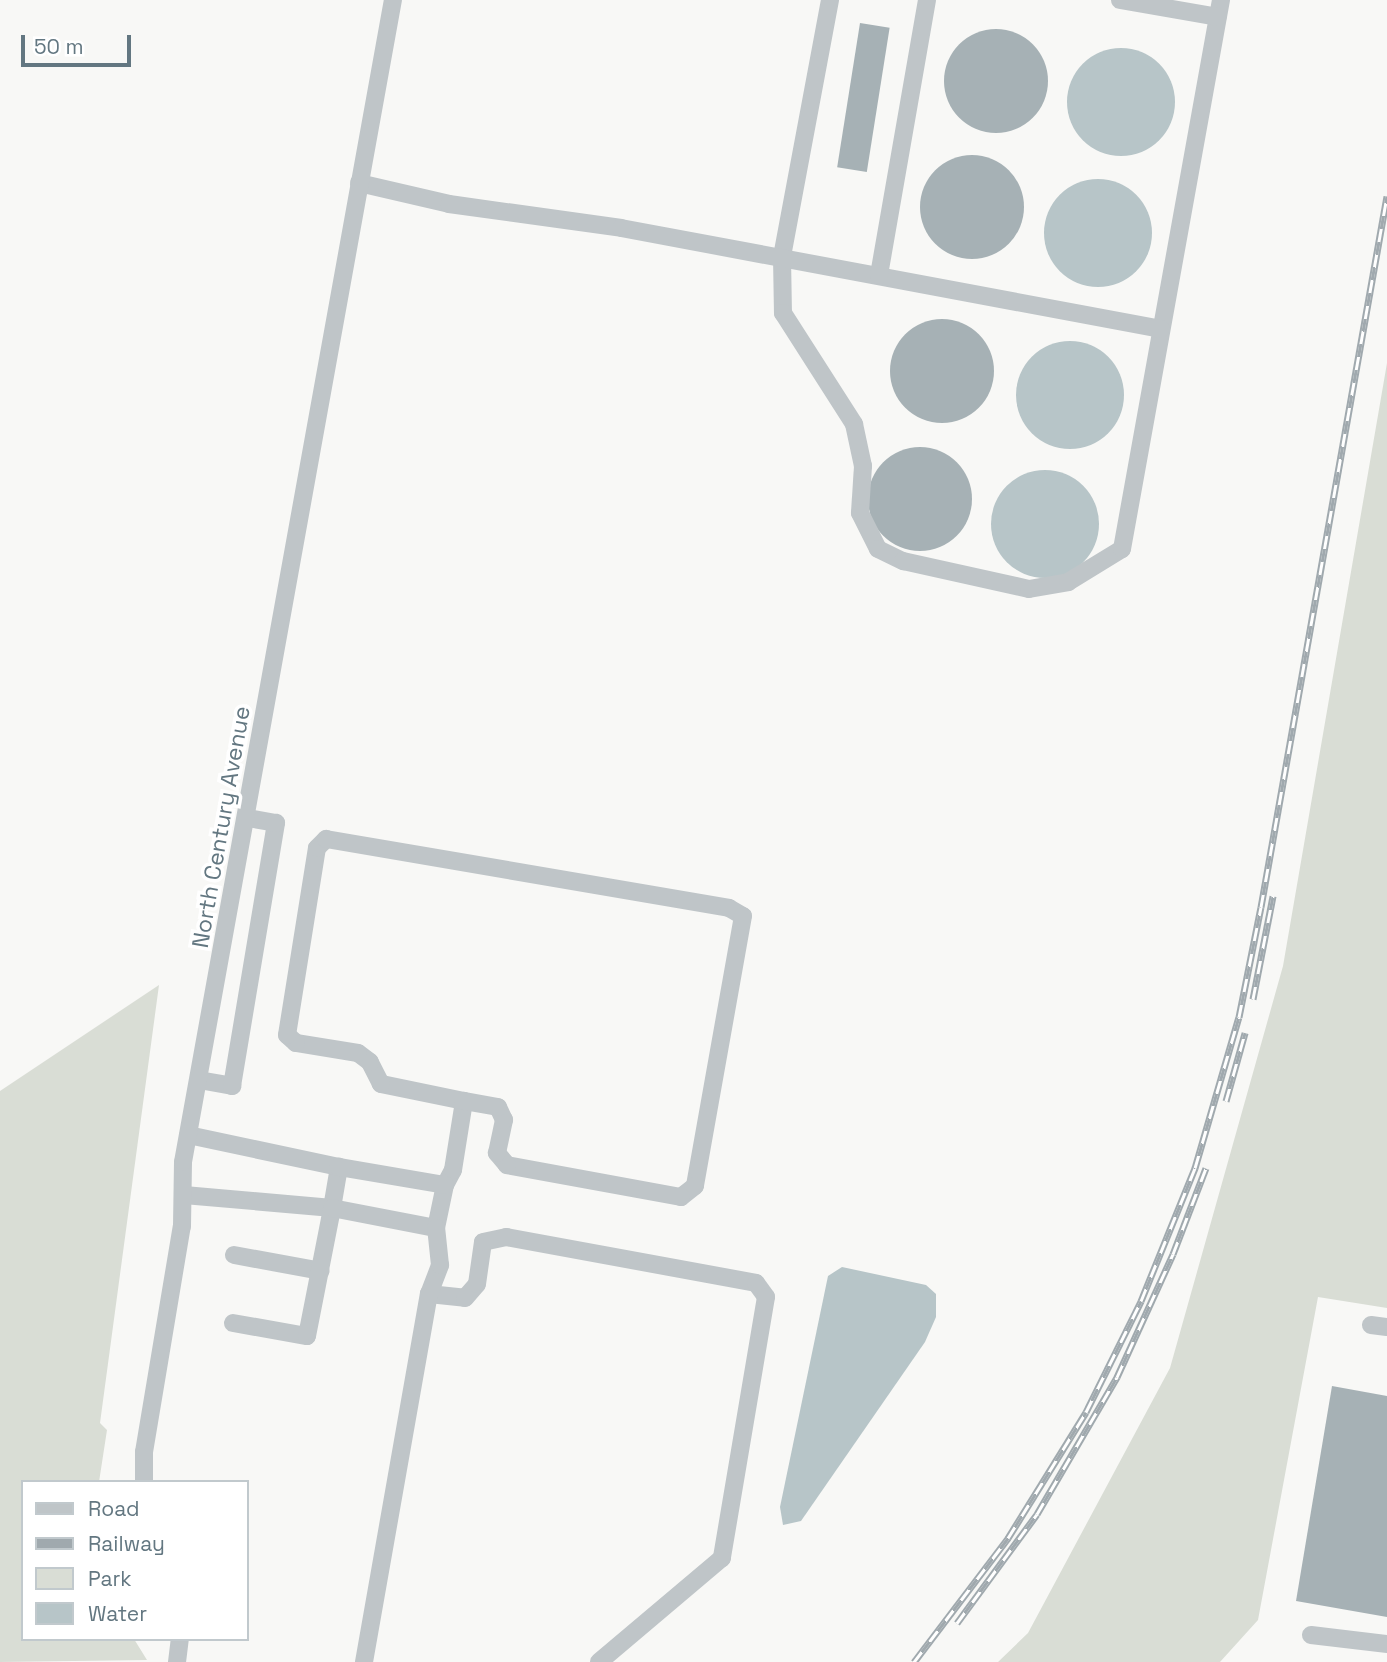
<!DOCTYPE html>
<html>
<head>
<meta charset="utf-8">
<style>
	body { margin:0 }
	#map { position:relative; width:1387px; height:1662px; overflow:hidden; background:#f8f8f6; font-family:"Space Grotesk",sans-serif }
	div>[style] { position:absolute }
	.green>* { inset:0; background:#d9ddd5 }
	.water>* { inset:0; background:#b7c5c8 }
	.round { border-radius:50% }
	.building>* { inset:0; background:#a6b1b5; transform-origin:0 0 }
	.minor>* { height:18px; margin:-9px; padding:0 9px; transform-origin:9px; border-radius:9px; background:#bfc5c8 }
	.rail>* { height:7px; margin-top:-3.5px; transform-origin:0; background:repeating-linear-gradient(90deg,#fff 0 13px,#a0a9ae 0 26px); box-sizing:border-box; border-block:2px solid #a0a9ae }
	span { translate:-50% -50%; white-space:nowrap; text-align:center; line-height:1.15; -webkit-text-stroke:7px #fff; paint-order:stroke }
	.street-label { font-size:23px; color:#637781 }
	.legend { position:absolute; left:21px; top:1480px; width:228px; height:161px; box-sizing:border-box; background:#fff; border:2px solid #c1c9cd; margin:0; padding:9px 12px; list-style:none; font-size:21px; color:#637781 }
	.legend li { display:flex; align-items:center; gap:14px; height:35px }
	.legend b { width:35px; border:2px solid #c1c9cd }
	.scale { position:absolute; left:21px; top:35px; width:110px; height:32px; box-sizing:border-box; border:4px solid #637781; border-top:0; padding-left:9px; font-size:21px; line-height:24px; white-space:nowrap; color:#637781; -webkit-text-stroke:5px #fff; paint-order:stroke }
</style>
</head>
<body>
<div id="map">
	<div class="green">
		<i style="clip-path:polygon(1387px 363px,1387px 1308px,1318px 1297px,1258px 1620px,1220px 1662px,998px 1662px,1028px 1633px,1170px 1368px,1283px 966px)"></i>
		<i style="clip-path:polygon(159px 985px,100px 1423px,107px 1430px,99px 1482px,23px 1482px,23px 1639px,134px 1639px,147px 1660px,0 1662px,0 1091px)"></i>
	</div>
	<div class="water">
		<i class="round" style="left:1067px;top:48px;width:108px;height:108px"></i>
		<i class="round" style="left:1044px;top:179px;width:108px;height:108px"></i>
		<i class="round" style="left:1016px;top:341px;width:108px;height:108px"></i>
		<i class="round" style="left:991px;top:470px;width:108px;height:108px"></i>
		<i style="clip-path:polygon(842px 1267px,926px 1285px,936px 1294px,936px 1317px,925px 1342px,801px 1521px,783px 1525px,780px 1507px,828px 1276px)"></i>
	</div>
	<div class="building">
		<i style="left:860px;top:23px;width:30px;height:146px;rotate:9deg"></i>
		<i class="round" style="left:944px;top:29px;width:104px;height:104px"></i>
		<i class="round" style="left:920px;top:155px;width:104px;height:104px"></i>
		<i class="round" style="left:890px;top:319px;width:104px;height:104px"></i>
		<i class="round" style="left:868px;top:447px;width:104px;height:104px"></i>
		<i style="clip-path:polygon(1332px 1386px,1387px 1396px,1387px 1617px,1296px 1601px)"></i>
	</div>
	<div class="minor">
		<i style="left:830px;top:0;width:261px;rotate:100.6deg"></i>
		<i style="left:782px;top:257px;width:56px;rotate:89deg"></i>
		<i style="left:783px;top:313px;width:132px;rotate:57.4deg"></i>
		<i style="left:854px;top:424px;width:43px;rotate:77.9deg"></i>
		<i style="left:863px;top:466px;width:47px;rotate:93.7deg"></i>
		<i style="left:860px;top:513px;width:40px;rotate:63.4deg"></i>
		<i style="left:878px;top:549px;width:28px;rotate:26deg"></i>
		<i style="left:903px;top:561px;width:129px;rotate:12.5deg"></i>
		<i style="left:1029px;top:589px;width:40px;rotate:-10deg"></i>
		<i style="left:1068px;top:582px;width:63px;rotate:-31.4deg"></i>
		<i style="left:1122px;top:549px;width:558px;rotate:-79.78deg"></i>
		<i style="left:1120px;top:0;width:99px;rotate:9.8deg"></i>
		<i style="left:359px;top:183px;width:92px;rotate:13.1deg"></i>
		<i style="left:449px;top:204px;width:174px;rotate:7.9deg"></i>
		<i style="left:621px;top:228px;width:549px;rotate:10.59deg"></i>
		<i style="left:879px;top:275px;width:279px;rotate:-80.1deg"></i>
		<i style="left:199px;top:1080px;width:34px;rotate:10deg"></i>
		<i style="left:232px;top:1086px;width:267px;rotate:-80.5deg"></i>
		<i style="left:276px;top:823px;width:29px;rotate:-170deg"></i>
		<i style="left:445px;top:1185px;width:17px;rotate:-62deg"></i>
		<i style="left:453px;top:1170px;width:70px;rotate:-80.9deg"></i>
		<i style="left:464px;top:1101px;width:85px;rotate:-168.4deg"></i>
		<i style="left:381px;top:1084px;width:25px;rotate:-117deg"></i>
		<i style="left:370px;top:1062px;width:15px;rotate:-143deg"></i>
		<i style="left:358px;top:1053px;width:63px;rotate:-170.8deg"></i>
		<i style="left:296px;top:1043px;width:12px;rotate:-138deg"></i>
		<i style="left:287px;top:1035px;width:189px;rotate:-80.9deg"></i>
		<i style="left:317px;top:848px;width:13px;rotate:-45deg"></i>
		<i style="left:326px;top:839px;width:409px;rotate:9.7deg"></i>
		<i style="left:729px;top:908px;width:16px;rotate:30deg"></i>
		<i style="left:743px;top:916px;width:274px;rotate:100.1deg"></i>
		<i style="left:695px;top:1186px;width:18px;rotate:142deg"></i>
		<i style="left:681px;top:1197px;width:177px;rotate:-169.6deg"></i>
		<i style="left:507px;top:1165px;width:16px;rotate:-130deg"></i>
		<i style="left:497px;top:1153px;width:34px;rotate:-78deg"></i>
		<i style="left:504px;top:1120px;width:14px;rotate:-115deg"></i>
		<i style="left:498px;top:1107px;width:35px;rotate:-170deg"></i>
		<i style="left:184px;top:1195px;width:149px;rotate:5deg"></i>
		<i style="left:332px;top:1208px;width:42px;rotate:-80.3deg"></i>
		<i style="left:339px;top:1167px;width:154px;rotate:-168deg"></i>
		<i style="left:234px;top:1255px;width:88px;rotate:10.4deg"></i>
		<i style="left:429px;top:1294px;width:36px;rotate:6deg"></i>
		<i style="left:465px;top:1298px;width:18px;rotate:-49deg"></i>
		<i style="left:477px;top:1284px;width:42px;rotate:-81.9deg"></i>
		<i style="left:483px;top:1242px;width:24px;rotate:-12deg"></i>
		<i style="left:506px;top:1237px;width:254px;rotate:10.4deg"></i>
		<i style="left:756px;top:1283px;width:17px;rotate:54deg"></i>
		<i style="left:766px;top:1297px;width:265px;rotate:99.6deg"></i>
		<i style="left:722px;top:1558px;width:161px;rotate:139.8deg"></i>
		<i style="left:233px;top:1323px;width:75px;rotate:10deg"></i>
		<i style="left:307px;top:1336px;width:130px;rotate:-78.9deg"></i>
		<i style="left:332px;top:1208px;width:106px;rotate:10.9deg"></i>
		<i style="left:436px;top:1228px;width:44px;rotate:-78.2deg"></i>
		<i style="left:445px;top:1185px;width:108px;rotate:-170.4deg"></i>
		<i style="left:1371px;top:1325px;width:16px;rotate:7deg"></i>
		<i style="left:144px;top:1482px;width:30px;rotate:-90deg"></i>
		<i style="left:144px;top:1452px;width:229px;rotate:-80.5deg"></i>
		<i style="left:182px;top:1226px;width:64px;rotate:-89.1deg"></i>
		<i style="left:183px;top:1162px;width:1181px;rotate:-79.76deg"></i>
		<i style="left:1311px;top:1635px;width:77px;rotate:6.8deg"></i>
		<i style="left:177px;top:1662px;width:23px;rotate:-83deg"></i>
		<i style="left:364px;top:1662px;width:374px;rotate:-80deg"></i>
		<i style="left:429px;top:1294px;width:31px;rotate:-69deg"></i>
		<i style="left:440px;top:1265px;width:37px;rotate:-96deg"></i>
	</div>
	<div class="rail">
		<i style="left:1253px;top:999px;width:105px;rotate:-79deg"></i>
		<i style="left:1226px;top:1101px;width:71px;rotate:-74.4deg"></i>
		<i style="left:957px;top:1623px;width:135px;rotate:-53.7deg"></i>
		<i style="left:1037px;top:1514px;width:159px;rotate:-59.7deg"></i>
		<i style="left:1117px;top:1377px;width:135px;rotate:-65.5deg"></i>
		<i style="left:1173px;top:1254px;width:92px;rotate:-69deg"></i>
		<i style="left:914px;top:1662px;width:156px;rotate:-52.8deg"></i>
		<i style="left:1008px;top:1538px;width:148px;rotate:-58.2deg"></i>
		<i style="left:1086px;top:1412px;width:124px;rotate:-63.6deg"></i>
		<i style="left:1141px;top:1301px;width:144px;rotate:-67.9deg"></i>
		<i style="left:1195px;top:1168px;width:157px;rotate:-73.8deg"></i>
		<i style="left:1239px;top:1017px;width:112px;rotate:-78.7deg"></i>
		<i style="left:1261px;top:907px;width:722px;rotate:-79.95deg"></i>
	</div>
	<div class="street-label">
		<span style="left:221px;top:827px;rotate:-80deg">North Century Avenue</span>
	</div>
	<ul class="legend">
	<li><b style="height:9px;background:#bfc5c8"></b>Road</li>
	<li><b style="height:9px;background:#a0a9ae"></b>Railway</li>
	<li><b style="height:19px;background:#d9ddd5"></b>Park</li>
	<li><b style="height:19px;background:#b7c5c8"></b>Water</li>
	</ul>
	<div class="scale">50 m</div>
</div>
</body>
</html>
